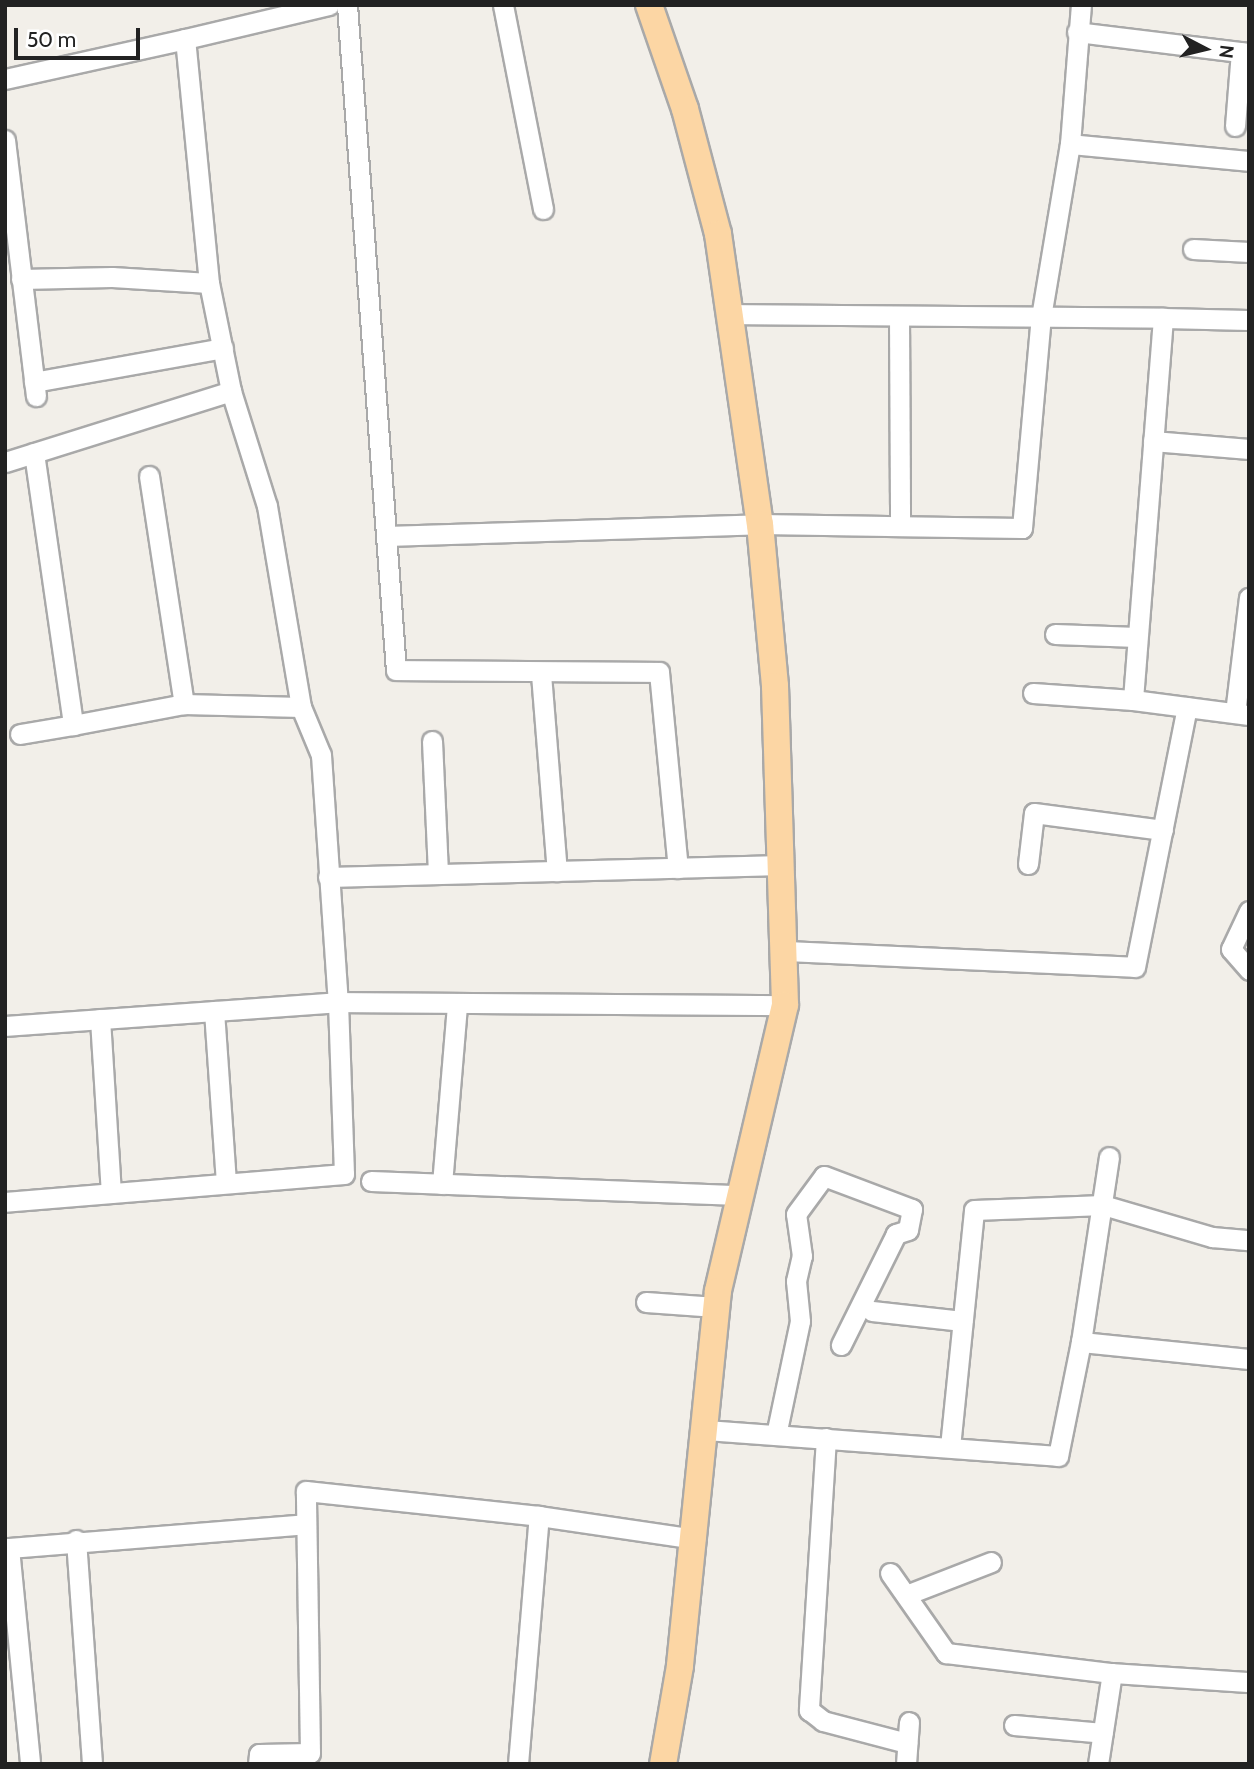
<!DOCTYPE html>
<html>
<head>
<meta charset="utf-8">
<style>
	body { margin:0 }
	#map { position:relative; width:1254px; height:1769px; overflow:hidden; background:#f2efe9; font-family:Cabin,sans-serif }
	div>[style] { position:absolute }
	.roads { filter:drop-shadow(2px 0 #a9a9a9) drop-shadow(-2px 0 #a9a9a9) drop-shadow(0 2px #a9a9a9) drop-shadow(0 -2px #a9a9a9) }
	.minor>* { height:19px; margin:-9.5px; padding:0 9.5px; transform-origin:9.5px; border-radius:9.5px; background:#fff }
	.major>* { height:26px; margin:-13px; padding:0 13px; transform-origin:13px; border-radius:13px; background:#fcd6a4 }
	span { translate:-50% -50%; white-space:nowrap; text-align:center; line-height:1.15; -webkit-text-stroke:7px #fff; paint-order:stroke }
	.frame { position:absolute; inset:0; border:7px solid #222; pointer-events:none }
	.north { position:absolute; left:1170px; top:14px; width:70px; height:70px; -webkit-text-stroke:5px #fff; paint-order:stroke; rotate:97deg; font-size:19px; font-weight:700; line-height:28px; text-align:center; color:#222 }
	.north::after { content:''; display:block; margin:auto; width:24px; height:32px; background:#222; clip-path:polygon(50% 0,100% 100%,50% 72%,0 100%) }
	.scale { position:absolute; left:14px; top:28px; width:126px; height:32px; box-sizing:border-box; border:4px solid #222; border-top:0; padding-left:9px; font-size:21px; line-height:24px; white-space:nowrap; color:#222; -webkit-text-stroke:5px #fff; paint-order:stroke }
</style>
</head>
<body>
<div id="map">
	<div class="roads">
		<div class="minor">
			<i style="left:347px;top:5px;width:667px;rotate:85.79deg"></i>
			<i style="left:396px;top:670px;width:263px;rotate:0.4deg"></i>
			<i style="left:659px;top:672px;width:197px;rotate:84.5deg"></i>
			<i style="left:503px;top:5px;width:208px;rotate:78.9deg"></i>
			<i style="left:1077px;top:32px;width:173px;rotate:7deg"></i>
			<i style="left:5px;top:79px;width:184px;rotate:-12.5deg"></i>
			<i style="left:1235px;top:126px;width:74px;rotate:-85.4deg"></i>
			<i style="left:5px;top:140px;width:258px;rotate:83.1deg"></i>
			<i style="left:1070px;top:144px;width:180px;rotate:5.4deg"></i>
			<i style="left:1193px;top:249px;width:56px;rotate:3.1deg"></i>
			<i style="left:21px;top:279px;width:91px;rotate:-1.3deg"></i>
			<i style="left:112px;top:277px;width:97px;rotate:3.5deg"></i>
			<i style="left:730px;top:314px;width:433px;rotate:0.5deg"></i>
			<i style="left:1163px;top:318px;width:383px;rotate:94.5deg"></i>
			<i style="left:1133px;top:700px;width:117px;rotate:7.4deg"></i>
			<i style="left:899px;top:316px;width:210px;rotate:89.7deg"></i>
			<i style="left:1163px;top:318px;width:86px;rotate:1.3deg"></i>
			<i style="left:34px;top:382px;width:192px;rotate:-10.2deg"></i>
			<i style="left:1153px;top:441px;width:96px;rotate:4.8deg"></i>
			<i style="left:34px;top:453px;width:275px;rotate:81.8deg"></i>
			<i style="left:73px;top:725px;width:113px;rotate:-10.7deg"></i>
			<i style="left:184px;top:704px;width:117px;rotate:1.5deg"></i>
			<i style="left:301px;top:707px;width:52px;rotate:67.4deg"></i>
			<i style="left:321px;top:755px;width:248px;rotate:86.1deg"></i>
			<i style="left:338px;top:1002px;width:447px;rotate:0.4deg"></i>
			<i style="left:5px;top:462px;width:237px;rotate:-17.4deg"></i>
			<i style="left:149px;top:476px;width:231px;rotate:81.3deg"></i>
			<i style="left:386px;top:536px;width:374px;rotate:-1.8deg"></i>
			<i style="left:760px;top:524px;width:262px;rotate:0.9deg"></i>
			<i style="left:1022px;top:528px;width:212px;rotate:-84.9deg"></i>
			<i style="left:1041px;top:317px;width:175px;rotate:-80.5deg"></i>
			<i style="left:1070px;top:144px;width:139px;rotate:-85.5deg"></i>
			<i style="left:1055px;top:634px;width:82px;rotate:2.1deg"></i>
			<i style="left:541px;top:674px;width:198px;rotate:85.4deg"></i>
			<i style="left:1033px;top:693px;width:100px;rotate:4deg"></i>
			<i style="left:301px;top:707px;width:204px;rotate:-99.6deg"></i>
			<i style="left:267px;top:506px;width:121px;rotate:-107.4deg"></i>
			<i style="left:231px;top:391px;width:110px;rotate:-101.5deg"></i>
			<i style="left:209px;top:283px;width:245px;rotate:-95.6deg"></i>
			<i style="left:185px;top:39px;width:148px;rotate:-13.3deg"></i>
			<i style="left:1235px;top:713px;width:116px;rotate:-83.1deg"></i>
			<i style="left:20px;top:734px;width:54px;rotate:-9.6deg"></i>
			<i style="left:432px;top:741px;width:133px;rotate:87.4deg"></i>
			<i style="left:1028px;top:864px;width:51px;rotate:-83.3deg"></i>
			<i style="left:1034px;top:813px;width:130px;rotate:7.5deg"></i>
			<i style="left:328px;top:877px;width:454px;rotate:-1.5deg"></i>
			<i style="left:1249px;top:911px;width:42px;rotate:115.3deg"></i>
			<i style="left:1231px;top:949px;width:28px;rotate:49deg"></i>
			<i style="left:785px;top:951px;width:350px;rotate:2.6deg"></i>
			<i style="left:1135px;top:967px;width:265px;rotate:-78.7deg"></i>
			<i style="left:214px;top:1011px;width:172px;rotate:86deg"></i>
			<i style="left:100px;top:1019px;width:174px;rotate:86.4deg"></i>
			<i style="left:5px;top:1026px;width:334px;rotate:-4.1deg"></i>
			<i style="left:338px;top:1002px;width:172px;rotate:88deg"></i>
			<i style="left:344px;top:1174px;width:340px;rotate:175.3deg"></i>
			<i style="left:371px;top:1181px;width:368px;rotate:2.2deg"></i>
			<i style="left:442px;top:1184px;width:179px;rotate:-85.2deg"></i>
			<i style="left:646px;top:1302px;width:70px;rotate:4.1deg"></i>
			<i style="left:872px;top:1311px;width:91px;rotate:6.3deg"></i>
			<i style="left:1081px;top:1342px;width:187px;rotate:-81.4deg"></i>
			<i style="left:705px;top:1430px;width:354px;rotate:4.2deg"></i>
			<i style="left:1058px;top:1456px;width:116px;rotate:-78.6deg"></i>
			<i style="left:1081px;top:1342px;width:169px;rotate:5.8deg"></i>
			<i style="left:776px;top:1435px;width:116px;rotate:-78.1deg"></i>
			<i style="left:800px;top:1321px;width:40px;rotate:-95.7deg"></i>
			<i style="left:796px;top:1281px;width:26px;rotate:-77deg"></i>
			<i style="left:802px;top:1256px;width:42px;rotate:-98.1deg"></i>
			<i style="left:796px;top:1214px;width:47px;rotate:-53.6deg"></i>
			<i style="left:824px;top:1176px;width:94px;rotate:20.6deg"></i>
			<i style="left:912px;top:1209px;width:21px;rotate:101deg"></i>
			<i style="left:908px;top:1230px;width:13px;rotate:162deg"></i>
			<i style="left:896px;top:1234px;width:124px;rotate:116.4deg"></i>
			<i style="left:826px;top:1438px;width:273px;rotate:93.6deg"></i>
			<i style="left:809px;top:1710px;width:18px;rotate:38deg"></i>
			<i style="left:823px;top:1721px;width:87px;rotate:14.7deg"></i>
			<i style="left:950px;top:1447px;width:238px;rotate:-84.2deg"></i>
			<i style="left:974px;top:1210px;width:129px;rotate:-2.2deg"></i>
			<i style="left:1103px;top:1205px;width:114px;rotate:16.4deg"></i>
			<i style="left:1212px;top:1237px;width:37px;rotate:5deg"></i>
			<i style="left:76px;top:1540px;width:225px;rotate:85.9deg"></i>
			<i style="left:5px;top:1548px;width:4px"></i>
			<i style="left:9px;top:1548px;width:217px;rotate:84.4deg"></i>
			<i style="left:9px;top:1548px;width:297px;rotate:-4.6deg"></i>
			<i style="left:890px;top:1573px;width:98px;rotate:55deg"></i>
			<i style="left:946px;top:1653px;width:167px;rotate:6.9deg"></i>
			<i style="left:906px;top:1595px;width:91px;rotate:-21.2deg"></i>
			<i style="left:1014px;top:1725px;width:89px;rotate:5.1deg"></i>
			<i style="left:258px;top:1764px;width:10px;rotate:-84deg"></i>
			<i style="left:259px;top:1754px;width:51px;rotate:-1.1deg"></i>
			<i style="left:310px;top:1753px;width:262px;rotate:-90.9deg"></i>
			<i style="left:306px;top:1491px;width:234px;rotate:6.1deg"></i>
			<i style="left:518px;top:1764px;width:249px;rotate:-85.2deg"></i>
			<i style="left:539px;top:1516px;width:158px;rotate:8.4deg"></i>
			<i style="left:906px;top:1764px;width:42px;rotate:-85.9deg"></i>
			<i style="left:1098px;top:1764px;width:92px;rotate:-81.3deg"></i>
			<i style="left:1112px;top:1673px;width:137px;rotate:3.8deg"></i>
		</div>
		<div class="major">
			<i style="left:649px;top:5px;width:110px;rotate:70.9deg"></i>
			<i style="left:685px;top:109px;width:129px;rotate:75.2deg"></i>
			<i style="left:718px;top:234px;width:293px;rotate:81.8deg"></i>
			<i style="left:760px;top:524px;width:163px;rotate:84.7deg"></i>
			<i style="left:775px;top:686px;width:319px;rotate:88.2deg"></i>
			<i style="left:785px;top:1005px;width:294px;rotate:103.2deg"></i>
			<i style="left:718px;top:1291px;width:377px;rotate:95.8deg"></i>
			<i style="left:680px;top:1666px;width:99px;rotate:99.8deg"></i>
		</div>
	</div>
	<div class="frame"></div>
	<div class="north">N</div>
	<div class="scale">50 m</div>
</div>
</body>
</html>
